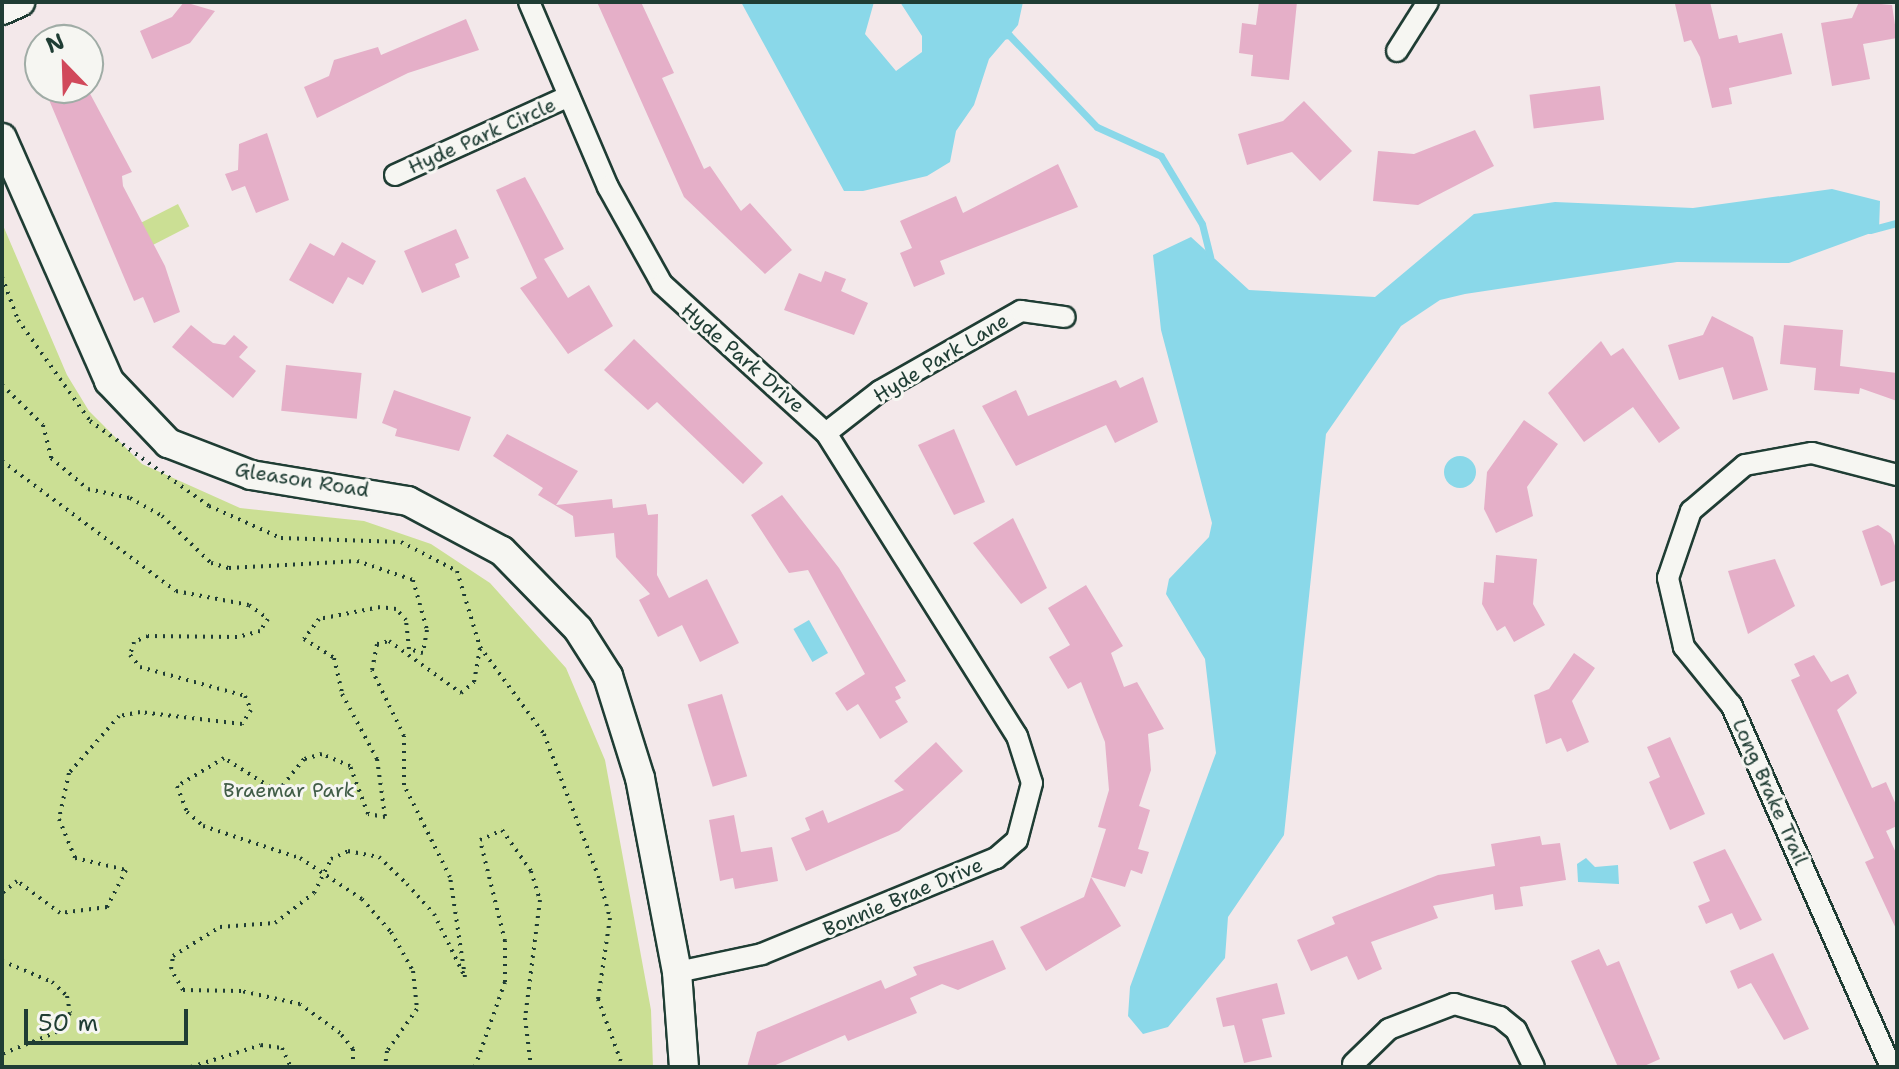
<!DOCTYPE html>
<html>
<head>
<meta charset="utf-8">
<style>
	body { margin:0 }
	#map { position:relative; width:1899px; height:1069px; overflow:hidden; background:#f3e8ea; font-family:"Shantell Sans",sans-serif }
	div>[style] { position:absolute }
	.green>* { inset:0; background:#cbdf94; transform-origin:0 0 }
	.water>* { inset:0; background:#8ad8e9; transform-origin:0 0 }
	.round { border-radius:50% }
	.stream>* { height:7px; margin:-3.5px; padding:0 3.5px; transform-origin:3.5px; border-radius:3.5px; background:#8ad8e9 }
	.building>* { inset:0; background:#e5afc8; transform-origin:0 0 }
	.path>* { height:4px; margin-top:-2px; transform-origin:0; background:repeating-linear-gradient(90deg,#1f3d34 0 2px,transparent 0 8px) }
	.roads { filter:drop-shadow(2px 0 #1f3d34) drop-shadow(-2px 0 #1f3d34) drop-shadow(0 2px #1f3d34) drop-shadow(0 -2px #1f3d34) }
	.street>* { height:20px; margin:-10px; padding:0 10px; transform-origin:10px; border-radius:10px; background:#f6f6f2 }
	.secondary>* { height:28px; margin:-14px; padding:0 14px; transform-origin:14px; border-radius:14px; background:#f6f6f2 }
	span { translate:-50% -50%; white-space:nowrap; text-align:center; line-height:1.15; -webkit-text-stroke:6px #f6f6f2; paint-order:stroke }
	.street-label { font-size:20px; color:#1f3d34 }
	.park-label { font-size:20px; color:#415d47 }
	.frame { position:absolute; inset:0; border:4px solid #1f3d34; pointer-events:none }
	.north { position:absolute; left:24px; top:24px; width:80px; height:80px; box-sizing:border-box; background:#f6f6f2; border:2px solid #a0aca6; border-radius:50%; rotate:337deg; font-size:22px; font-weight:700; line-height:32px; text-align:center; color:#1f3d34 }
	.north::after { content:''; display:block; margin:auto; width:28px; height:36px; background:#d1495b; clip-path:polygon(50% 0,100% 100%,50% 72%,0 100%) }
	.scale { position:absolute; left:24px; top:1009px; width:164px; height:36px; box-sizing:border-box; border:4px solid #1f3d34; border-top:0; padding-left:10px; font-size:24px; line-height:28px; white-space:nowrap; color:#1f3d34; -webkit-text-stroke:6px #f6f6f2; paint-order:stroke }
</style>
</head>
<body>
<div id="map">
	<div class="green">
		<i style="left:178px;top:204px;width:25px;height:41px;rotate:63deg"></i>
		<i style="clip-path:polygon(2px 223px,67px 375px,89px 411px,142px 464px,240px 508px,364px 521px,431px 544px,490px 583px,566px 668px,605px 760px,651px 1010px,653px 1067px,2px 1067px)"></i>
	</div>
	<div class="water">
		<i style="clip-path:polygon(741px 2px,874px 2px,865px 34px,896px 71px,922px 52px,922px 36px,900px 2px,1023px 2px,1018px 25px,989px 59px,974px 105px,956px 131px,950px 162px,927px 176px,863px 191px,844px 191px)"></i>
		<i style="clip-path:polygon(1832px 189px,1880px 201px,1879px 230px,1789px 263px,1677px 262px,1465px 294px,1440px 300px,1401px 326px,1326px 434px,1284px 835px,1228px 917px,1225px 958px,1168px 1027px,1143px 1034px,1128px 1016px,1130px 987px,1216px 753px,1205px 659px,1166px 594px,1169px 579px,1209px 537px,1212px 523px,1161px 330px,1153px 255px,1191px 237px,1249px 290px,1375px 297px,1474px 214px,1555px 202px,1693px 208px)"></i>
		<i class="round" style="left:1444px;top:456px;width:32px;height:32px"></i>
		<i style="left:809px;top:620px;width:38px;height:18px;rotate:60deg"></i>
		<i style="clip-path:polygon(1586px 858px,1595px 867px,1618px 865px,1619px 884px,1578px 882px,1577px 864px)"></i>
	</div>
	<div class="stream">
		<i style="left:1001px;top:36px;width:8px;rotate:-7deg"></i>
		<i style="left:1009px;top:35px;width:127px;rotate:46.3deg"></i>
		<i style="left:1097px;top:127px;width:70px;rotate:24.4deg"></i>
		<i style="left:1161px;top:156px;width:79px;rotate:58.9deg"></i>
		<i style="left:1202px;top:224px;width:34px;rotate:76deg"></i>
		<i style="left:1870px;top:230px;width:28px;rotate:-15deg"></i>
	</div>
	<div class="building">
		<i style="clip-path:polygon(184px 2px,215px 11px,190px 43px,152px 59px,140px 31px,172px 17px)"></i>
		<i style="clip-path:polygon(597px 2px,641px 2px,674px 73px,662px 78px,704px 169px,710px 166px,741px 211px,750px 203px,792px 250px,765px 274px,684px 197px)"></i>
		<i style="clip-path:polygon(1259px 2px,1297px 2px,1289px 80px,1251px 76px,1253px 55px,1239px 53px,1242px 23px,1256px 25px)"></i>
		<i style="clip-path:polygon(1710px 2px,1719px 39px,1737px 35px,1739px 43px,1782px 33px,1792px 74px,1729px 88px,1732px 104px,1712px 108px,1700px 57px,1691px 40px,1684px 42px,1675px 4px)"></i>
		<i style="clip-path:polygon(1859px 2px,1892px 5px,1897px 38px,1863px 44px,1870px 79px,1832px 86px,1821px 23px,1852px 18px)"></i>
		<i style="clip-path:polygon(466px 19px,479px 50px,408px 73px,317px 118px,304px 87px,329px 76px,334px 60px,378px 47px,381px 55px)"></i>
		<i style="left:1600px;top:86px;width:34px;height:71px;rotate:83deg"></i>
		<i style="clip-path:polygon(44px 88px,87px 88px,132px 172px,122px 176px,123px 186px,165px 266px,180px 312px,154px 323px,143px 297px,134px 301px)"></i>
		<i style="clip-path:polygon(1304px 101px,1352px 151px,1320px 181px,1292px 152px,1247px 165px,1238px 134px,1283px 121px)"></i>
		<i style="clip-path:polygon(1475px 130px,1494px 166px,1418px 205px,1373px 201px,1378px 151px,1414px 154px)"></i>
		<i style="clip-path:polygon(267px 133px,289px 200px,256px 213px,245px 186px,232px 191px,225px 174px,238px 170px,239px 144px)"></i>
		<i style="clip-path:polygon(1058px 164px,1078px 207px,940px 261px,945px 274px,914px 287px,900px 253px,912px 248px,900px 221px,956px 196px,963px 213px)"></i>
		<i style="clip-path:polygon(525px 177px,564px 249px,544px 259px,568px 298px,589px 285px,613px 326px,568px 354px,520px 288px,537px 278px,496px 190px)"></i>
		<i style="clip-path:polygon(456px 229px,469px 258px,455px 264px,460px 277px,422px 293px,404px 251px)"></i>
		<i style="clip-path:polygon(342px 242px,376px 261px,363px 285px,348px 277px,333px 304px,289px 280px,310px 243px,334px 256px)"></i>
		<i style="clip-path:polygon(825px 271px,846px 279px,841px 291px,868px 303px,854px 335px,784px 310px,799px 273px,821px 282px)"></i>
		<i style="clip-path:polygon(1712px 316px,1753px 337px,1768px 390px,1733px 400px,1723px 367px,1679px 380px,1668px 345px,1703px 335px)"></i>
		<i style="clip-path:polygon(191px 325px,213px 343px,225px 345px,234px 335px,248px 347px,239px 357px,256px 371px,233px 398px,172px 347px)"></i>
		<i style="clip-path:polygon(1784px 325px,1843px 330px,1840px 366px,1897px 373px,1897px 401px,1860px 388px,1859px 394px,1814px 390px,1816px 368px,1780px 364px)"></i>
		<i style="clip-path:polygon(634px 339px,763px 463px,743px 484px,657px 402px,648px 410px,604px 370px)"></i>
		<i style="clip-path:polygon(1601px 341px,1611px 356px,1623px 348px,1680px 428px,1659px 443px,1633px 407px,1584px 442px,1548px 393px)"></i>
		<i style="left:286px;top:365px;width:76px;height:46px;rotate:6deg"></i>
		<i style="clip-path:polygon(1143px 377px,1158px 422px,1115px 443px,1106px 425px,1016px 466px,982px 406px,1016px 390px,1028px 416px,1116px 380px,1120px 388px)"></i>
		<i style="clip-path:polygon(394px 390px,471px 417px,459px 451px,395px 436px,397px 429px,382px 423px)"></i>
		<i style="clip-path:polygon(1524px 420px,1558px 444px,1527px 487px,1533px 516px,1496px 533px,1484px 509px,1487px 472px)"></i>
		<i style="clip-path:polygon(954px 429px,985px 502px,954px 515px,918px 445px)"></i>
		<i style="clip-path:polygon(507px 434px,578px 471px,556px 505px,612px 499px,613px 508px,646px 504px,648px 515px,658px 514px,657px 575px,669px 598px,707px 579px,739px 643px,700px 662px,682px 625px,658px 637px,639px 600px,650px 594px,616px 557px,614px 533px,575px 537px,573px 516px,538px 495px,543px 488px,493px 456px)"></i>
		<i style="clip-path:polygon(782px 495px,839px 568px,906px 681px,895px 687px,901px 698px,895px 701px,908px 722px,880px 739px,858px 704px,847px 711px,835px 693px,865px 674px,808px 570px,789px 573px,751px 515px)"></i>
		<i style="clip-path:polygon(1013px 518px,1047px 588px,1021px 604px,973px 543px)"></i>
		<i style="clip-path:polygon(1878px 525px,1891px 534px,1897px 552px,1897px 580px,1881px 586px,1862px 531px)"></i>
		<i style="clip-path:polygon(1496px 555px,1537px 559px,1533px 604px,1545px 625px,1514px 642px,1505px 626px,1497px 631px,1482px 604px,1484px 582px,1494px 583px)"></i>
		<i style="clip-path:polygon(1775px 559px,1795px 606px,1748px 634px,1728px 571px)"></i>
		<i style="clip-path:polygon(1086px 585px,1123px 646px,1111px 653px,1124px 687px,1137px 682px,1164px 729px,1148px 734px,1151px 770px,1139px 806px,1150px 810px,1138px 849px,1149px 852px,1142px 874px,1131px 870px,1125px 887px,1091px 877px,1106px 829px,1098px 827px,1109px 790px,1105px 742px,1081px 682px,1068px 689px,1049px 657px,1070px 645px,1048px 608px)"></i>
		<i style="clip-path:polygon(1574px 653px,1595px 668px,1572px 701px,1589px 742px,1567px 752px,1561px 738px,1546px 744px,1534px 695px,1549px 689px)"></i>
		<i style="clip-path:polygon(1814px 655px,1831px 682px,1848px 674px,1857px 693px,1837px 710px,1872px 788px,1886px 782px,1897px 807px,1897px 826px,1886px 831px,1897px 855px,1897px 931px,1865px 862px,1874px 858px,1791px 680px,1800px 676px,1794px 664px)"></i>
		<i style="left:722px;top:694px;width:86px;height:36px;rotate:73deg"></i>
		<i style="clip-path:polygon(1670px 737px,1705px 814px,1670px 830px,1649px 782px,1660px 777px,1647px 747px)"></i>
		<i style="clip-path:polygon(936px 742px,963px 771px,899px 831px,806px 871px,791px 838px,810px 830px,805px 818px,823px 810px,828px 823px,904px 790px,894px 781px)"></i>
		<i style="clip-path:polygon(734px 815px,741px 852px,772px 847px,778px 881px,735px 889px,733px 878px,720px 881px,709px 820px)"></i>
		<i style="clip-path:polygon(1540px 836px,1542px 845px,1560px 843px,1566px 880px,1520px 887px,1523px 906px,1495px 910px,1493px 894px,1433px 906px,1438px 918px,1371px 942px,1382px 969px,1358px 980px,1347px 956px,1311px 971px,1297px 940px,1335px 924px,1332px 917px,1438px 875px,1495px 866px,1491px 844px)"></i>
		<i style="clip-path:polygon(1725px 849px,1762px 920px,1740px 930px,1732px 913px,1706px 924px,1698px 906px,1710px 901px,1693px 862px)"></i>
		<i style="clip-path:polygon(1091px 877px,1121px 926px,1046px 971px,1020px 927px,1084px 897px)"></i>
		<i style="clip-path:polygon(993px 940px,1006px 969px,958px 990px,942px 984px,910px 998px,917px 1013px,848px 1041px,845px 1035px,771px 1067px,747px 1067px,757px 1032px,881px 980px,885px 989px,917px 975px,913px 967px)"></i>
		<i style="clip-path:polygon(1599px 949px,1607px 966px,1619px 961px,1660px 1059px,1642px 1067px,1618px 1067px,1571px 961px)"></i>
		<i style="clip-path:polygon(1773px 953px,1809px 1029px,1784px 1040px,1751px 983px,1738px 989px,1730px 971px)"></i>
		<i style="clip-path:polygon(1277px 983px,1285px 1014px,1262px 1019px,1272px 1057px,1244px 1063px,1234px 1025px,1223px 1027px,1216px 998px)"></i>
	</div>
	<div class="path">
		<i style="left:2px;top:277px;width:46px;rotate:69.6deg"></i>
		<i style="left:18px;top:320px;width:124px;rotate:54.5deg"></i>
		<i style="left:90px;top:421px;width:146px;rotate:35.5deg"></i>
		<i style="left:209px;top:506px;width:79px;rotate:24deg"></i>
		<i style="left:281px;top:538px;width:120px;rotate:1.9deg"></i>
		<i style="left:401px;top:542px;width:63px;rotate:27.4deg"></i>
		<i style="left:457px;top:571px;width:79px;rotate:73.2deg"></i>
		<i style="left:480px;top:647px;width:108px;rotate:53.7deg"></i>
		<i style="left:544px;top:734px;width:157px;rotate:69.1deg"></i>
		<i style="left:600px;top:881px;width:38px;rotate:75deg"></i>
		<i style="left:610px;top:918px;width:82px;rotate:98.4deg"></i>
		<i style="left:598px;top:999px;width:72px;rotate:69.8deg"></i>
		<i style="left:2px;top:385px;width:57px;rotate:44.3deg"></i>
		<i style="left:43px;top:425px;width:34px;rotate:76deg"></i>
		<i style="left:51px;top:458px;width:48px;rotate:40deg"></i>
		<i style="left:88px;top:489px;width:43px;rotate:12.1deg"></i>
		<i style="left:130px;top:498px;width:37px;rotate:29deg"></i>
		<i style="left:162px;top:516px;width:68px;rotate:43.8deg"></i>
		<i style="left:211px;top:563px;width:19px;rotate:16deg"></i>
		<i style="left:229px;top:568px;width:128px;rotate:-3.1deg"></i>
		<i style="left:357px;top:561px;width:59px;rotate:18.7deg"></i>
		<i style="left:413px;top:580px;width:52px;rotate:74.4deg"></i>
		<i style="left:427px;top:630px;width:23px;rotate:100deg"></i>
		<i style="left:423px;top:653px;width:15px;rotate:-164deg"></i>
		<i style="left:409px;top:649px;width:29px;rotate:-96deg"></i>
		<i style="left:406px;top:620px;width:15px;rotate:-132deg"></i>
		<i style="left:396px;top:609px;width:16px;rotate:-173deg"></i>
		<i style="left:380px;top:607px;width:62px;rotate:168.9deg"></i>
		<i style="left:319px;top:619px;width:25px;rotate:127deg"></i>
		<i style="left:304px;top:639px;width:36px;rotate:32deg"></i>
		<i style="left:334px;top:658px;width:37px;rotate:77deg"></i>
		<i style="left:342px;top:694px;width:74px;rotate:61.7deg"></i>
		<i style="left:377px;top:759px;width:59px;rotate:82.1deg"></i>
		<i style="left:385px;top:817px;width:17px;rotate:-170deg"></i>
		<i style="left:368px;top:814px;width:51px;rotate:-110.6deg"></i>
		<i style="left:350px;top:766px;width:30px;rotate:-157deg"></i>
		<i style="left:322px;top:754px;width:19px;rotate:164deg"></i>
		<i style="left:304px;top:759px;width:35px;rotate:129deg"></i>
		<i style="left:282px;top:786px;width:12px;rotate:175deg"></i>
		<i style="left:270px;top:787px;width:54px;rotate:-147.8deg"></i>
		<i style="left:224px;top:758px;width:55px;rotate:149.2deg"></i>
		<i style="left:177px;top:786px;width:28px;rotate:69deg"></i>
		<i style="left:187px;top:812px;width:21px;rotate:41deg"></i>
		<i style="left:203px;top:826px;width:102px;rotate:18.3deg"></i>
		<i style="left:300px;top:858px;width:74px;rotate:33.5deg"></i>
		<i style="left:362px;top:899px;width:44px;rotate:48.7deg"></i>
		<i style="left:391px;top:932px;width:45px;rotate:60.6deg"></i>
		<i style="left:413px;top:971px;width:38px;rotate:84deg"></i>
		<i style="left:417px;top:1009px;width:52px;rotate:125.5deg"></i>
		<i style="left:387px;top:1051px;width:16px;rotate:97deg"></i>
		<i style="left:2px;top:461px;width:217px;rotate:36.8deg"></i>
		<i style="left:176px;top:591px;width:74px;rotate:10.9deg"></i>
		<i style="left:249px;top:605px;width:24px;rotate:36deg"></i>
		<i style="left:268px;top:619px;width:14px;rotate:124deg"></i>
		<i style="left:260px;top:631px;width:24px;rotate:165deg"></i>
		<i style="left:237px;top:637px;width:89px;rotate:-179.4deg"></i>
		<i style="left:148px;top:636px;width:15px;rotate:157deg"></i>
		<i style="left:134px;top:642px;width:14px;rotate:107deg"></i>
		<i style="left:130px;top:655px;width:16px;rotate:50deg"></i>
		<i style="left:140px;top:667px;width:109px;rotate:15.4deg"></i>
		<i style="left:245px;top:696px;width:15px;rotate:67deg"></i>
		<i style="left:251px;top:710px;width:17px;rotate:123deg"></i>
		<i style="left:242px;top:724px;width:103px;rotate:-173.3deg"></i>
		<i style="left:140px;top:712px;width:21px;rotate:169deg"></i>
		<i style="left:119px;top:716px;width:76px;rotate:131.3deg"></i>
		<i style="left:69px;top:773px;width:47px;rotate:102.3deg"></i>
		<i style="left:59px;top:819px;width:42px;rotate:67.7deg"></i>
		<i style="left:75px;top:858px;width:52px;rotate:13.2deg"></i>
		<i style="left:126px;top:870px;width:42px;rotate:117.2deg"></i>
		<i style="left:107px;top:907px;width:47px;rotate:172.7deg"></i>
		<i style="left:60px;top:913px;width:54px;rotate:-143.3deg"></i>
		<i style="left:17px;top:881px;width:19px;rotate:141deg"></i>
		<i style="left:2px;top:961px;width:54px;rotate:22.8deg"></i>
		<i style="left:52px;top:982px;width:21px;rotate:43deg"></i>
		<i style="left:67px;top:996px;width:17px;rotate:80deg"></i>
		<i style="left:70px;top:1013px;width:23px;rotate:124deg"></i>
		<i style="left:57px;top:1032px;width:59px;rotate:158.2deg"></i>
		<i style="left:191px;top:1067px;width:73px;rotate:-17.4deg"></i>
		<i style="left:261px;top:1045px;width:21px;rotate:8deg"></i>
		<i style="left:282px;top:1048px;width:21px;rotate:65deg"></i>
		<i style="left:353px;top:1067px;width:18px;rotate:-90deg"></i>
		<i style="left:353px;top:1049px;width:21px;rotate:-129deg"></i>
		<i style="left:340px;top:1033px;width:49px;rotate:-144.1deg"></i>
		<i style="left:300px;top:1004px;width:60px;rotate:-167.6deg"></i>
		<i style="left:241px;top:991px;width:58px;rotate:-179deg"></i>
		<i style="left:183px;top:990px;width:24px;rotate:-120deg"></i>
		<i style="left:171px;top:969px;width:13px;rotate:-81deg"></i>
		<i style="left:173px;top:956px;width:55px;rotate:-31.7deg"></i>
		<i style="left:220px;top:927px;width:55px;rotate:-4.2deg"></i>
		<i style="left:275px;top:923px;width:49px;rotate:-37.6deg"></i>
		<i style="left:314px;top:893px;width:38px;rotate:-63deg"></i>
		<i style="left:331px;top:859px;width:19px;rotate:-25deg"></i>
		<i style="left:348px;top:851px;width:32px;rotate:11deg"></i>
		<i style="left:379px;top:857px;width:39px;rotate:44deg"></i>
		<i style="left:407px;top:884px;width:40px;rotate:48deg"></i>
		<i style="left:434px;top:914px;width:70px;rotate:63.8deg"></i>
		<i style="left:465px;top:977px;width:101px;rotate:-98.5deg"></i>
		<i style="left:450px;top:877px;width:103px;rotate:-116.6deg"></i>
		<i style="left:404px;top:785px;width:49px;rotate:-90deg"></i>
		<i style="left:404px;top:736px;width:73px;rotate:-115.9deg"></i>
		<i style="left:372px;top:670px;width:26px;rotate:-79deg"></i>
		<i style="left:377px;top:644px;width:12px;rotate:-14deg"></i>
		<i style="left:389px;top:641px;width:89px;rotate:35.8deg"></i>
		<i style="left:461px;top:693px;width:17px;rotate:-40deg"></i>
		<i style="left:474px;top:682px;width:36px;rotate:-80deg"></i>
		<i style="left:475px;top:1067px;width:90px;rotate:-70.6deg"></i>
		<i style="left:505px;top:982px;width:41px;rotate:-90deg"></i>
		<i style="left:505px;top:941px;width:104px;rotate:-103.9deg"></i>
		<i style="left:480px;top:840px;width:24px;rotate:-24deg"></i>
		<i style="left:502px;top:830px;width:50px;rotate:54.7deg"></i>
		<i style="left:531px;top:871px;width:30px;rotate:73deg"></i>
		<i style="left:540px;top:900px;width:119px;rotate:97.2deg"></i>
		<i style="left:525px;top:1018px;width:49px;rotate:83deg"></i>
	</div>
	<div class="roads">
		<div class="street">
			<i style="left:529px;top:2px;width:201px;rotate:66.9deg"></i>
			<i style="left:608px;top:187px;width:111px;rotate:60.9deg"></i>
			<i style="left:662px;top:284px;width:222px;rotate:42.3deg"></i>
			<i style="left:826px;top:433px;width:358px;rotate:57.8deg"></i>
			<i style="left:1017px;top:736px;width:49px;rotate:72.3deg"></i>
			<i style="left:1032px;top:783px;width:59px;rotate:104.7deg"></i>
			<i style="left:1017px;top:840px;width:28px;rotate:139deg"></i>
			<i style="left:996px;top:858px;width:253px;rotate:157.7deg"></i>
			<i style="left:762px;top:954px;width:87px;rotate:168deg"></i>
			<i style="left:1397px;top:51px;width:58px;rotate:-57.7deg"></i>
			<i style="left:395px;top:175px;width:191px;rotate:-24.4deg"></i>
			<i style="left:826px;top:433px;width:68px;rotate:-37.9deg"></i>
			<i style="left:880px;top:391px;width:162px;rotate:-29.6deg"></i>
			<i style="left:1021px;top:311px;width:44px;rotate:7.8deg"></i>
			<i style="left:1353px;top:1064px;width:50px;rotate:-44.2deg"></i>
			<i style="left:1389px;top:1029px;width:70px;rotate:-21deg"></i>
			<i style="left:1454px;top:1004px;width:48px;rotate:15.8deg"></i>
			<i style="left:1500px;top:1017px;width:21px;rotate:39deg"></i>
			<i style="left:1516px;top:1030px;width:41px;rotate:64.1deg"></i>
			<i style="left:1891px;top:1067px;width:396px;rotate:-113.8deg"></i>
			<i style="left:1731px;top:705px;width:75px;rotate:-129deg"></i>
			<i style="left:1684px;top:647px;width:71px;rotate:-103.1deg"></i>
			<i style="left:1668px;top:578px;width:71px;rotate:-71.1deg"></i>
			<i style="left:1691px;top:511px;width:71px;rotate:-40.4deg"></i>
			<i style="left:1745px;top:465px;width:68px;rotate:-10.2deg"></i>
			<i style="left:1812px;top:453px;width:88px;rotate:14.5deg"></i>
		</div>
		<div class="secondary">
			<i style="left:2px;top:10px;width:20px;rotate:-24deg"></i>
			<i style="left:2px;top:138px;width:266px;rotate:66.2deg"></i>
			<i style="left:109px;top:381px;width:86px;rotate:46.4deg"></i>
			<i style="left:168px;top:443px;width:89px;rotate:21.1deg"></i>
			<i style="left:251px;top:475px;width:159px;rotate:9.4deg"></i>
			<i style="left:408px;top:501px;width:106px;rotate:28deg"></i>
			<i style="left:502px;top:551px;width:109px;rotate:45.7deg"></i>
			<i style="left:578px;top:629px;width:56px;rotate:57.4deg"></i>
			<i style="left:608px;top:676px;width:107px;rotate:72.6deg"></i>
			<i style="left:640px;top:778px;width:197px;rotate:79.2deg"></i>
			<i style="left:677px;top:972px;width:95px;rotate:85.8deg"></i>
		</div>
	</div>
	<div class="street-label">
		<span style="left:482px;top:136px;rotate:-24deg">Hyde Park Circle</span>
		<span style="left:743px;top:358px;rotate:41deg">Hyde Park Drive</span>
		<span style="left:941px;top:358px;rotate:-31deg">Hyde Park Lane</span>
		<span style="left:302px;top:480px;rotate:9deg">Gleason Road</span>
		<span style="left:1770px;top:792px;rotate:66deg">Long Brake Trail</span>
		<span style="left:903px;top:897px;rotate:-23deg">Bonnie Brae Drive</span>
	</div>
	<div class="park-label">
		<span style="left:289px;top:790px">Braemar Park</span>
	</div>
	<div class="frame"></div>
	<div class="north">N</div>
	<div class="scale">50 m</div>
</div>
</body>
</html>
